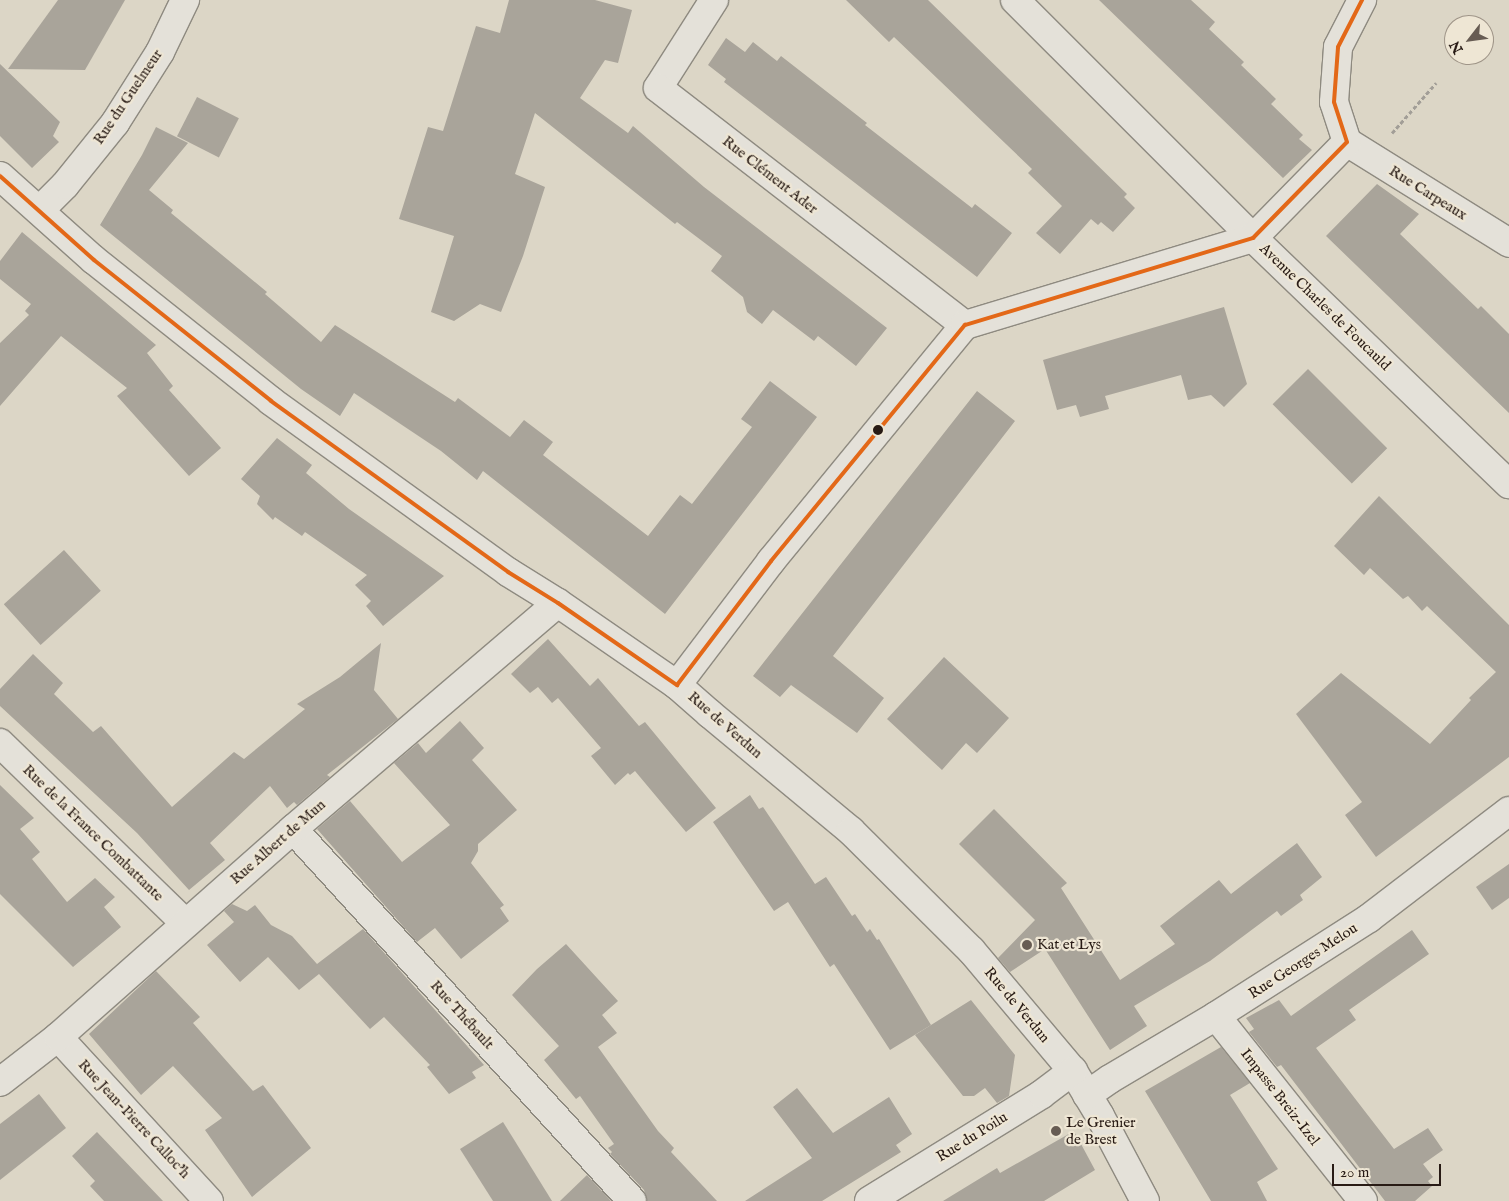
<!DOCTYPE html>
<html>
<head>
<meta charset="utf-8">
<style>
	body { margin:0 }
	#map { position:relative; width:1509px; height:1201px; overflow:hidden; background:#dcd6c6; font-family:"IM FELL English",serif }
	div>[style] { position:absolute }
	.building>* { inset:0; background:#a9a49a; transform-origin:0 0 }
	.path>* { height:3px; margin-top:-1.5px; transform-origin:0; background:repeating-linear-gradient(90deg,#a29e97 0 4px,transparent 0 6.5px) }
	.roads { filter:drop-shadow(1px 0 #8e8a80) drop-shadow(-1px 0 #8e8a80) drop-shadow(0 1px #8e8a80) drop-shadow(0 -1px #8e8a80) }
	.minor>* { height:28px; margin:-14px; padding:0 14px; transform-origin:14px; border-radius:14px; background:#e4e1d9 }
	.bus-1>* { height:4px; margin:-2px; padding:0 2px; transform-origin:2px; border-radius:2px; background:#e36818 }
	.dots>* { width:14px; height:14px; translate:-50% -50%; box-sizing:border-box; border:2px solid #eee6d4; border-radius:50% }
	span { translate:-50% -50%; white-space:nowrap; text-align:center; line-height:1.15; -webkit-text-stroke:4.5px #eee6d4; paint-order:stroke }
	.street-label { font-size:15px; color:#281b15 }
	.poi-label { font-size:15px; color:#281b15 }
	.left { translate:0 -50%; text-align:left }
	.north { position:absolute; left:1444px; top:15px; width:50px; height:50px; box-sizing:border-box; background:#eee6d4; border:1px solid #9f9588; border-radius:50%; rotate:240deg; font-size:14px; font-weight:700; line-height:20px; text-align:center; color:#281b15 }
	.north::after { content:''; display:block; margin:auto; width:18px; height:22px; background:#675c53; clip-path:polygon(50% 0,100% 100%,50% 72%,0 100%) }
	.scale { position:absolute; left:1332px; top:1164px; width:109px; height:22px; box-sizing:border-box; border:2px solid #281b15; border-top:0; padding-left:6px; font-size:15px; line-height:18px; white-space:nowrap; color:#281b15; -webkit-text-stroke:4px #eee6d4; paint-order:stroke }
</style>
</head>
<body>
<div id="map">
	<div class="building">
		<i style="clip-path:polygon(58px 0,125px 0,85px 70px,8px 69px)"></i>
		<i style="clip-path:polygon(509px 0,595px 0,632px 10px,618px 63px,605px 60px,580px 98px,628px 133px,633px 126px,704px 187px,887px 328px,856px 366px,818px 336px,814px 341px,773px 310px,762px 324px,747px 312px,743px 297px,711px 271px,722px 256px,677px 222px,675px 224px,535px 113px,515px 174px,545px 187px,523px 256px,501px 312px,480px 304px,454px 321px,431px 312px,454px 236px,399px 219px,428px 127px,443px 131px,476px 26px,500px 33px)"></i>
		<i style="clip-path:polygon(846px 0,928px 0,1127px 194px,1124px 197px,1135px 208px,1113px 232px,1101px 222px,1098px 225px,1091px 219px,1060px 254px,1036px 233px,1062px 206px,1028px 173px,1032px 169px,894px 37px,889px 42px)"></i>
		<i style="clip-path:polygon(1099px 0,1191px 0,1215px 22px,1209px 29px,1244px 62px,1241px 65px,1276px 99px,1271px 104px,1303px 135px,1299px 139px,1312px 150px,1283px 178px)"></i>
		<i style="clip-path:polygon(726px 38px,745px 52px,753px 42px,777px 61px,781px 56px,867px 123px,865px 125px,972px 208px,975px 204px,1012px 233px,977px 277px,724px 82px,726px 79px,708px 65px)"></i>
		<i style="clip-path:polygon(0 64px,60px 122px,53px 136px,59px 142px,32px 168px,0 136px)"></i>
		<i style="left:197px;top:97px;width:47px;height:44px;rotate:27deg"></i>
		<i style="clip-path:polygon(156px 127px,188px 143px,149px 190px,173px 210px,171px 213px,267px 292px,265px 294px,321px 342px,335px 325px,455px 402px,458px 398px,510px 437px,524px 420px,553px 442px,543px 455px,648px 536px,680px 495px,692px 504px,752px 427px,741px 419px,770px 381px,817px 417px,665px 614px,483px 471px,477px 480px,441px 451px,354px 393px,340px 416px,301px 389px,100px 225px,142px 155px)"></i>
		<i style="clip-path:polygon(1377px 184px,1419px 214px,1400px 234px,1478px 309px,1481px 306px,1509px 334px,1509px 413px,1326px 236px)"></i>
		<i style="clip-path:polygon(22px 232px,156px 345px,147px 353px,173px 386px,169px 390px,221px 448px,189px 476px,117px 396px,127px 388px,61px 336px,0 406px,0 343px,29px 315px,25px 311px,31px 304px,0 279px,0 261px)"></i>
		<i style="clip-path:polygon(1224px 307px,1247px 384px,1224px 407px,1211px 395px,1188px 400px,1181px 375px,1105px 396px,1109px 409px,1080px 417px,1076px 405px,1057px 410px,1043px 360px)"></i>
		<i style="left:1308px;top:369px;width:112px;height:50px;rotate:45deg"></i>
		<i style="clip-path:polygon(977px 391px,1015px 421px,833px 656px,884px 698px,857px 733px,791px 685px,780px 697px,753px 676px)"></i>
		<i style="clip-path:polygon(277px 438px,312px 465px,306px 473px,349px 509px,444px 576px,383px 626px,366px 606px,371px 601px,355px 585px,367px 575px,305px 532px,302px 536px,275px 517px,273px 520px,257px 504px,260px 496px,241px 479px)"></i>
		<i style="clip-path:polygon(1379px 496px,1509px 625px,1509px 757px,1376px 857px,1345px 815px,1362px 802px,1296px 714px,1341px 673px,1430px 744px,1471px 700px,1469px 698px,1496px 672px,1427px 606px,1422px 611px,1408px 596px,1403px 599px,1370px 568px,1364px 575px,1334px 546px)"></i>
		<i style="left:64px;top:550px;width:55px;height:81px;rotate:48deg"></i>
		<i style="clip-path:polygon(548px 639px,590px 686px,598px 678px,639px 726px,645px 722px,716px 808px,686px 832px,635px 771px,630px 775px,628px 773px,615px 785px,591px 756px,601px 748px,558px 698px,552px 703px,538px 687px,530px 693px,511px 674px)"></i>
		<i style="clip-path:polygon(381px 643px,374px 690px,398px 719px,327px 775px,330px 777px,297px 805px,294px 802px,287px 808px,270px 786px,210px 843px,225px 860px,189px 890px,137px 833px,0 706px,0 689px,33px 654px,63px 683px,54px 694px,93px 732px,101px 726px,172px 807px,234px 752px,244px 759px,305px 709px,297px 704px,340px 677px)"></i>
		<i style="clip-path:polygon(944px 657px,1009px 718px,977px 753px,966px 743px,942px 770px,887px 719px)"></i>
		<i style="clip-path:polygon(460px 721px,484px 748px,472px 760px,517px 810px,478px 844px,478px 851px,471px 863px,504px 905px,500px 908px,509px 921px,461px 959px,435px 928px,417px 942px,317px 829px,350px 801px,402px 862px,450px 825px,394px 763px,418px 743px,426px 753px)"></i>
		<i style="clip-path:polygon(0 785px,34px 818px,20px 829px,40px 852px,32px 859px,67px 902px,95px 878px,115px 897px,104px 907px,121px 927px,73px 967px,0 894px)"></i>
		<i style="clip-path:polygon(750px 795px,759px 809px,763px 807px,815px 884px,826px 877px,852px 916px,855px 914px,867px 932px,870px 929px,877px 940px,879px 939px,931px 1025px,890px 1050px,834px 964px,830px 967px,788px 902px,774px 911px,713px 822px)"></i>
		<i style="clip-path:polygon(994px 809px,1067px 883px,1061px 888px,1120px 980px,1175px 944px,1160px 926px,1219px 880px,1231px 894px,1297px 843px,1322px 877px,1300px 895px,1303px 900px,1281px 916px,1277px 911px,1210px 961px,1134px 1006px,1147px 1026px,1110px 1050px,1045px 949px,1010px 972px,998px 958px,1035px 920px,959px 844px)"></i>
		<i style="clip-path:polygon(1509px 864px,1509px 898px,1492px 910px,1476px 887px)"></i>
		<i style="clip-path:polygon(232px 904px,247px 911px,255px 905px,271px 925px,292px 936px,317px 964px,363px 929px,484px 1065px,472px 1072px,476px 1078px,449px 1094px,427px 1067px,430px 1065px,384px 1017px,370px 1029px,319px 974px,299px 990px,268px 957px,240px 982px,207px 945px,234px 922px,224px 911px)"></i>
		<i style="clip-path:polygon(1412px 930px,1429px 954px,1349px 1010px,1356px 1020px,1316px 1048px,1394px 1149px,1428px 1128px,1443px 1150px,1423px 1164px,1433px 1177px,1428px 1181px,1432px 1186px,1415px 1201px,1385px 1201px,1281px 1065px,1277px 1067px,1249px 1032px,1254px 1029px,1246px 1018px,1279px 1000px,1291px 1016px)"></i>
		<i style="clip-path:polygon(566px 944px,618px 1001px,602px 1015px,617px 1033px,598px 1047px,658px 1131px,674px 1148px,671px 1152px,717px 1201px,647px 1201px,644px 1190px,610px 1154px,612px 1152px,608px 1148px,614px 1144px,580px 1096px,576px 1099px,544px 1060px,559px 1046px,512px 995px,537px 969px)"></i>
		<i style="clip-path:polygon(156px 971px,200px 1017px,193px 1023px,253px 1091px,263px 1085px,311px 1148px,252px 1197px,205px 1130px,222px 1118px,173px 1066px,141px 1095px,89px 1034px)"></i>
		<i style="clip-path:polygon(971px 1000px,1015px 1055px,1009px 1096px,997px 1103px,985px 1088px,974px 1096px,963px 1096px,915px 1035px)"></i>
		<i style="clip-path:polygon(1221px 1047px,1250px 1083px,1230px 1095px,1278px 1169px,1257px 1182px,1267px 1201px,1211px 1201px,1145px 1091px)"></i>
		<i style="clip-path:polygon(797px 1088px,833px 1133px,889px 1097px,912px 1134px,896px 1145px,901px 1152px,822px 1201px,745px 1201px,812px 1158px,773px 1107px)"></i>
		<i style="clip-path:polygon(39px 1094px,66px 1128px,0 1180px,0 1124px)"></i>
		<i style="clip-path:polygon(503px 1122px,513px 1138px,552px 1201px,493px 1201px,460px 1149px)"></i>
		<i style="clip-path:polygon(1074px 1131px,1095px 1170px,1044px 1201px,943px 1201px,997px 1168px,1000px 1173px)"></i>
		<i style="clip-path:polygon(97px 1132px,163px 1201px,104px 1201px,90px 1186px,95px 1181px,72px 1156px)"></i>
		<i style="clip-path:polygon(587px 1175px,611px 1201px,560px 1201px)"></i>
	</div>
	<div class="path">
		<i style="left:1392px;top:133px;width:67px;rotate:-48.7deg"></i>
	</div>
	<div class="roads">
		<div class="minor">
			<i style="left:714px;top:0;width:104px;rotate:122.5deg"></i>
			<i style="left:658px;top:88px;width:388px;rotate:37.7deg"></i>
			<i style="left:1015px;top:0;width:337px;rotate:45deg"></i>
			<i style="left:1253px;top:238px;width:355px;rotate:43.9deg"></i>
			<i style="left:1347px;top:142px;width:191px;rotate:31.9deg"></i>
			<i style="left:0;top:176px;width:126px;rotate:41.8deg"></i>
			<i style="left:94px;top:260px;width:226px;rotate:38.5deg"></i>
			<i style="left:271px;top:401px;width:292px;rotate:35.8deg"></i>
			<i style="left:508px;top:572px;width:59px;rotate:31.8deg"></i>
			<i style="left:558px;top:603px;width:145px;rotate:34.6deg"></i>
			<i style="left:677px;top:685px;width:44px;rotate:41.3deg"></i>
			<i style="left:710px;top:714px;width:183px;rotate:39.7deg"></i>
			<i style="left:851px;top:831px;width:169px;rotate:44.8deg"></i>
			<i style="left:971px;top:950px;width:158px;rotate:49.9deg"></i>
			<i style="left:1073px;top:1071px;width:52px;rotate:59deg"></i>
			<i style="left:1100px;top:1116px;width:96px;rotate:62.1deg"></i>
			<i style="left:40px;top:210px;width:35px;rotate:-45deg"></i>
			<i style="left:65px;top:185px;width:80px;rotate:-51.1deg"></i>
			<i style="left:115px;top:123px;width:84px;rotate:-57.6deg"></i>
			<i style="left:160px;top:52px;width:58px;rotate:-64.3deg"></i>
			<i style="left:677px;top:685px;width:156px;rotate:-52.8deg"></i>
			<i style="left:771px;top:561px;width:306px;rotate:-50.6deg"></i>
			<i style="left:965px;top:325px;width:301px;rotate:-16.8deg"></i>
			<i style="left:1253px;top:238px;width:134px;rotate:-45.6deg"></i>
			<i style="left:1347px;top:142px;width:42px;rotate:-108deg"></i>
			<i style="left:1334px;top:102px;width:55px;rotate:-85.8deg"></i>
			<i style="left:1338px;top:47px;width:53px;rotate:-62.9deg"></i>
			<i style="left:0;top:743px;width:258px;rotate:44.2deg"></i>
			<i style="left:293px;top:829px;width:503px;rotate:47.66deg"></i>
			<i style="left:1216px;top:1016px;width:236px;rotate:51.5deg"></i>
			<i style="left:58px;top:1037px;width:223px;rotate:47.4deg"></i>
			<i style="left:0;top:1082px;width:73px;rotate:-37.8deg"></i>
			<i style="left:58px;top:1037px;width:314px;rotate:-41.5deg"></i>
			<i style="left:293px;top:829px;width:348px;rotate:-40.5deg"></i>
			<i style="left:1087px;top:1095px;width:28px;rotate:-35deg"></i>
			<i style="left:1110px;top:1079px;width:123px;rotate:-30.7deg"></i>
			<i style="left:1216px;top:1016px;width:182px;rotate:-32.6deg"></i>
			<i style="left:1369px;top:918px;width:176px;rotate:-37.4deg"></i>
			<i style="left:869px;top:1201px;width:203px;rotate:-31.7deg"></i>
			<i style="left:1042px;top:1094px;width:39px;rotate:-37deg"></i>
		</div>
	</div>
	<div class="bus-1">
		<i style="left:0;top:176px;width:126px;rotate:41.8deg"></i>
		<i style="left:94px;top:260px;width:226px;rotate:38.5deg"></i>
		<i style="left:271px;top:401px;width:292px;rotate:35.8deg"></i>
		<i style="left:508px;top:572px;width:59px;rotate:31.8deg"></i>
		<i style="left:558px;top:603px;width:145px;rotate:34.6deg"></i>
		<i style="left:677px;top:685px;width:156px;rotate:-52.8deg"></i>
		<i style="left:771px;top:561px;width:306px;rotate:-50.6deg"></i>
		<i style="left:965px;top:325px;width:301px;rotate:-16.8deg"></i>
		<i style="left:1253px;top:238px;width:134px;rotate:-45.6deg"></i>
		<i style="left:1347px;top:142px;width:42px;rotate:-108deg"></i>
		<i style="left:1334px;top:102px;width:55px;rotate:-85.8deg"></i>
		<i style="left:1338px;top:47px;width:53px;rotate:-62.9deg"></i>
	</div>
	<div class="dots">
		<i style="left:878px;top:430px;background:#281b15"></i>
		<i style="left:1027px;top:945px;background:#675c53"></i>
		<i style="left:1056px;top:1131px;background:#675c53"></i>
	</div>
	<div class="street-label">
		<span style="left:128px;top:97px;rotate:-56deg">Rue du Guelmeur</span>
		<span style="left:770px;top:175px;rotate:38deg">Rue Clément Ader</span>
		<span style="left:1428px;top:193px;rotate:32deg">Rue Carpeaux</span>
		<span style="left:1325px;top:307px;rotate:44deg">Avenue Charles de Foucauld</span>
		<span style="left:725px;top:725px;rotate:41deg">Rue de Verdun</span>
		<span style="left:93px;top:833px;rotate:44deg">Rue de la France Combattante</span>
		<span style="left:278px;top:842px;rotate:-41deg">Rue Albert de Mun</span>
		<span style="left:1303px;top:961px;rotate:-33deg">Rue Georges Melou</span>
		<span style="left:1017px;top:1005px;rotate:50deg">Rue de Verdun</span>
		<span style="left:462px;top:1015px;rotate:48deg">Rue Thébault</span>
		<span style="left:1280px;top:1097px;rotate:52deg">Impasse Breiz-Izel</span>
		<span style="left:134px;top:1119px;rotate:47deg">Rue Jean-Pierre Calloc'h</span>
		<span style="left:972px;top:1137px;rotate:-32deg">Rue du Poilu</span>
	</div>
	<div class="poi-label">
		<span class="left" style="left:1037px;top:945px">Kat et Lys</span>
		<span class="left" style="left:1066px;top:1131px">Le Grenier<br>de Brest</span>
	</div>
	<div class="north">N</div>
	<div class="scale">20 m</div>
</div>
</body>
</html>
